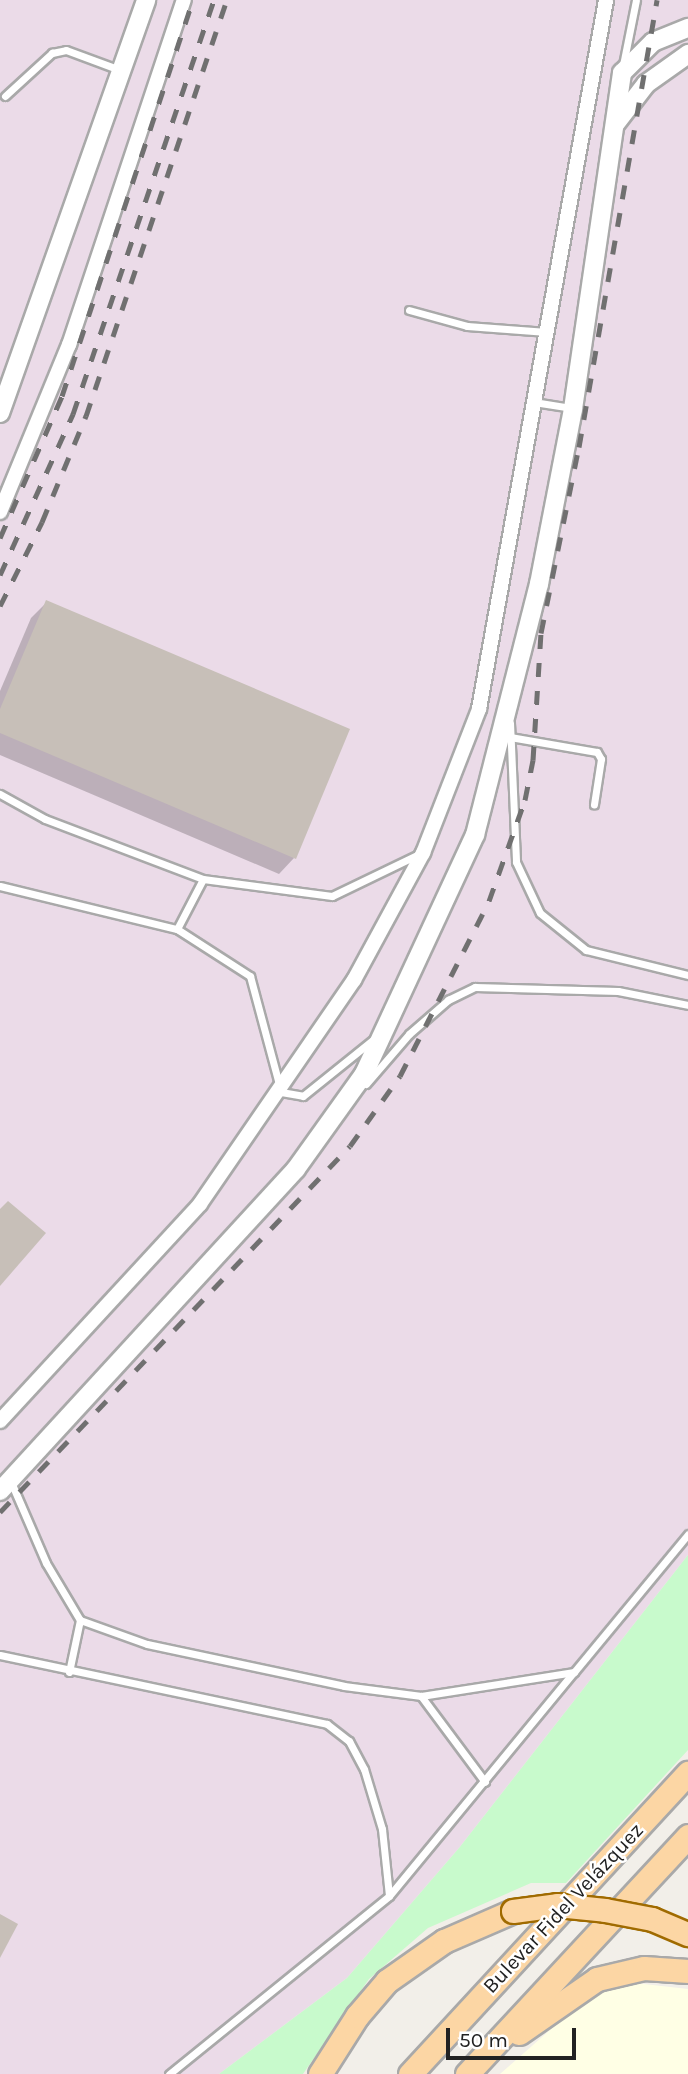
<!DOCTYPE html>
<html>
<head>
<meta charset="utf-8">
<style>
	body { margin:0 }
	#map { position:relative; width:688px; height:2074px; overflow:hidden; background:#f2efe9; font-family:Karla,sans-serif }
	div>[style] { position:absolute }
	.industrial>* { inset:0; background:#ebdbe8 }
	.education>* { inset:0; background:#ffffe5 }
	.park>* { inset:0; background:#c8facc }
	.shadow>* { inset:0; background:#0003 }
	.building>* { inset:0; background:#c7bfb8 }
	.roads { filter:drop-shadow(2px 0 #a9a9a9) drop-shadow(-2px 0 #a9a9a9) drop-shadow(0 2px #a9a9a9) drop-shadow(0 -2px #a9a9a9) }
	.service>* { height:7px; margin:-3.5px; padding:0 3.5px; transform-origin:3.5px; border-radius:3.5px; background:#fff }
	.minor>* { height:14px; margin:-7px; padding:0 7px; transform-origin:7px; border-radius:7px; background:#fff }
	.tertiary>* { height:18px; margin:-9px; padding:0 9px; transform-origin:9px; border-radius:9px; background:#fff }
	.primary>* { height:23px; margin:-11.5px; padding:0 11.5px; transform-origin:11.5px; border-radius:11.5px; background:#fcd6a4 }
	.rail>* { height:5px; margin-top:-2.5px; transform-origin:0; background:repeating-linear-gradient(90deg,#707070 0 14px,transparent 0 28px) }
	.bridges { filter:drop-shadow(2px 0 #a06b00) drop-shadow(-2px 0 #a06b00) drop-shadow(0 2px #a06b00) drop-shadow(0 -2px #a06b00) }
	.primary-bridge>* { height:23px; margin:-11.5px; padding:0 11.5px; transform-origin:11.5px; border-radius:11.5px; background:#fcd6a4 }
	span { translate:-50% -50%; white-space:nowrap; text-align:center; line-height:1.15; -webkit-text-stroke:5px #fff; paint-order:stroke }
	.street-label { font-size:21px; color:#222 }
	.scale { position:absolute; left:446px; top:2028px; width:130px; height:32px; box-sizing:border-box; border:4px solid #222; border-top:0; padding-left:9px; font-size:21px; line-height:24px; white-space:nowrap; color:#222; -webkit-text-stroke:5px #fff; paint-order:stroke }
</style>
</head>
<body>
<div id="map">
	<div class="industrial">
		<i style="clip-path:polygon(0 0,688px 0,688px 1555px,459px 1848px,347px 1978px,219px 2074px,0 2074px)"></i>
	</div>
	<div class="education">
		<i style="clip-path:polygon(635px 1983px,688px 1989px,688px 2074px,500px 2074px,591px 1994px)"></i>
	</div>
	<div class="park">
		<i style="clip-path:polygon(688px 1555px,688px 1750px,566px 1883px,531px 1883px,428px 1928px,369px 1979px,303px 2074px,219px 2074px,347px 1978px,459px 1848px)"></i>
	</div>
	<div class="shadow">
		<i style="clip-path:polygon(47px 602px,294px 858px,279px 874px,0 755px,0 691px,31px 618px)"></i>
	</div>
	<div class="building">
		<i style="clip-path:polygon(46px 600px,350px 729px,296px 859px,0 733px,0 709px)"></i>
		<i style="clip-path:polygon(8px 1201px,46px 1233px,0 1286px,0 1209px)"></i>
		<i style="clip-path:polygon(0 1914px,18px 1924px,0 1958px)"></i>
	</div>
	<div class="roads">
		<div class="service">
			<i style="left:623px;top:65px;width:66px;rotate:-78.7deg"></i>
			<i style="left:5px;top:96px;width:64px;rotate:-42.5deg"></i>
			<i style="left:52px;top:53px;width:14px;rotate:-12deg"></i>
			<i style="left:66px;top:50px;width:58px;rotate:20.3deg"></i>
			<i style="left:409px;top:310px;width:60px;rotate:15.4deg"></i>
			<i style="left:467px;top:326px;width:80px;rotate:4.3deg"></i>
			<i style="left:534px;top:402px;width:37px;rotate:9deg"></i>
			<i style="left:510px;top:723px;width:139px;rotate:87.5deg"></i>
			<i style="left:516px;top:862px;width:56px;rotate:64.8deg"></i>
			<i style="left:540px;top:913px;width:59px;rotate:38.8deg"></i>
			<i style="left:586px;top:950px;width:105px;rotate:13.8deg"></i>
			<i style="left:510px;top:737px;width:88px;rotate:9.8deg"></i>
			<i style="left:597px;top:752px;width:8px;rotate:60deg"></i>
			<i style="left:601px;top:759px;width:46px;rotate:98.8deg"></i>
			<i style="left:0;top:794px;width:51px;rotate:29.1deg"></i>
			<i style="left:45px;top:819px;width:169px;rotate:20.8deg"></i>
			<i style="left:203px;top:879px;width:130px;rotate:7.5deg"></i>
			<i style="left:332px;top:896px;width:97px;rotate:-25.8deg"></i>
			<i style="left:0;top:886px;width:182px;rotate:13.7deg"></i>
			<i style="left:177px;top:929px;width:87px;rotate:32.8deg"></i>
			<i style="left:250px;top:976px;width:120px;rotate:75deg"></i>
			<i style="left:281px;top:1092px;width:22px;rotate:10deg"></i>
			<i style="left:303px;top:1096px;width:91px;rotate:-38.8deg"></i>
			<i style="left:177px;top:929px;width:56px;rotate:-62.5deg"></i>
			<i style="left:366px;top:1084px;width:66px;rotate:-49.3deg"></i>
			<i style="left:409px;top:1034px;width:52px;rotate:-41.1deg"></i>
			<i style="left:448px;top:1000px;width:30px;rotate:-26deg"></i>
			<i style="left:475px;top:987px;width:143px;rotate:1.6deg"></i>
			<i style="left:618px;top:991px;width:71px;rotate:11.3deg"></i>
			<i style="left:11px;top:1482px;width:88px;rotate:66.6deg"></i>
			<i style="left:46px;top:1563px;width:66px;rotate:59.2deg"></i>
			<i style="left:80px;top:1620px;width:71px;rotate:19.7deg"></i>
			<i style="left:147px;top:1644px;width:201px;rotate:12deg"></i>
			<i style="left:344px;top:1686px;width:78px;rotate:7.4deg"></i>
			<i style="left:421px;top:1696px;width:155px;rotate:-8.9deg"></i>
			<i style="left:574px;top:1672px;width:179px;rotate:-50.4deg"></i>
			<i style="left:0;top:1655px;width:334px;rotate:11.9deg"></i>
			<i style="left:327px;top:1724px;width:28px;rotate:38deg"></i>
			<i style="left:349px;top:1741px;width:32px;rotate:62deg"></i>
			<i style="left:364px;top:1769px;width:63px;rotate:73.3deg"></i>
			<i style="left:382px;top:1829px;width:67px;rotate:84deg"></i>
			<i style="left:389px;top:1896px;width:283px;rotate:141deg"></i>
			<i style="left:69px;top:1672px;width:53px;rotate:-78.1deg"></i>
			<i style="left:421px;top:1696px;width:107px;rotate:53.3deg"></i>
			<i style="left:389px;top:1896px;width:289px;rotate:-50.5deg"></i>
		</div>
		<div class="minor">
			<i style="left:0;top:512px;width:181px;rotate:-67.6deg"></i>
			<i style="left:69px;top:345px;width:364px;rotate:-71.6deg"></i>
			<i style="left:0;top:1421px;width:295px;rotate:-47.3deg"></i>
			<i style="left:200px;top:1204px;width:272px;rotate:-55.5deg"></i>
			<i style="left:354px;top:980px;width:145px;rotate:-61.5deg"></i>
			<i style="left:423px;top:853px;width:155px;rotate:-68.7deg"></i>
			<i style="left:479px;top:709px;width:720px;rotate:-79.84deg"></i>
		</div>
		<div class="tertiary">
			<i style="left:616px;top:123px;width:49px;rotate:-52.4deg"></i>
			<i style="left:646px;top:84px;width:52px;rotate:-35.5deg"></i>
			<i style="left:0;top:413px;width:438px;rotate:-70.5deg"></i>
			<i style="left:0;top:1491px;width:437px;rotate:-47.4deg"></i>
			<i style="left:296px;top:1169px;width:117px;rotate:-54.4deg"></i>
			<i style="left:364px;top:1074px;width:264px;rotate:-65.1deg"></i>
			<i style="left:475px;top:835px;width:259px;rotate:-75.7deg"></i>
			<i style="left:539px;top:584px;width:178px;rotate:-79deg"></i>
			<i style="left:573px;top:409px;width:340px;rotate:-81.7deg"></i>
			<i style="left:622px;top:73px;width:44px;rotate:-45deg"></i>
			<i style="left:653px;top:42px;width:38px;rotate:-22deg"></i>
		</div>
		<div class="primary">
			<i style="left:519px;top:2033px;width:95px;rotate:-34.7deg"></i>
			<i style="left:597px;top:1979px;width:48px;rotate:-13.2deg"></i>
			<i style="left:644px;top:1968px;width:44px;rotate:3.9deg"></i>
			<i style="left:320px;top:2074px;width:69px;rotate:-57.5deg"></i>
			<i style="left:357px;top:2016px;width:46px;rotate:-49.4deg"></i>
			<i style="left:387px;top:1981px;width:70px;rotate:-35.1deg"></i>
			<i style="left:444px;top:1941px;width:75px;rotate:-23.5deg"></i>
			<i style="left:410px;top:2074px;width:410px;rotate:-47.3deg"></i>
			<i style="left:467px;top:2074px;width:325px;rotate:-47.1deg"></i>
		</div>
	</div>
	<div class="rail">
		<i style="left:0;top:538px;width:155px;rotate:-66.4deg"></i>
		<i style="left:62px;top:396px;width:417px;rotate:-71.7deg"></i>
		<i style="left:0;top:575px;width:177px;rotate:-65.6deg"></i>
		<i style="left:73px;top:414px;width:437px;rotate:-71.2deg"></i>
		<i style="left:0;top:606px;width:94px;rotate:-63.4deg"></i>
		<i style="left:42px;top:522px;width:115px;rotate:-67.5deg"></i>
		<i style="left:86px;top:416px;width:439px;rotate:-71.3deg"></i>
		<i style="left:0;top:1512px;width:506px;rotate:-46.28deg"></i>
		<i style="left:350px;top:1146px;width:86px;rotate:-54.5deg"></i>
		<i style="left:400px;top:1076px;width:196px;rotate:-63deg"></i>
		<i style="left:489px;top:901px;width:107px;rotate:-70.4deg"></i>
		<i style="left:525px;top:800px;width:41px;rotate:-78.7deg"></i>
		<i style="left:533px;top:760px;width:127px;rotate:-86.4deg"></i>
		<i style="left:541px;top:633px;width:190px;rotate:-78.5deg"></i>
		<i style="left:579px;top:447px;width:454px;rotate:-80.1deg"></i>
	</div>
	<div class="bridges">
		<div class="primary-bridge">
			<i style="left:513px;top:1911px;width:44px;rotate:-7.8deg"></i>
			<i style="left:557px;top:1905px;width:48px;rotate:5.9deg"></i>
			<i style="left:605px;top:1910px;width:48px;rotate:10.8deg"></i>
			<i style="left:652px;top:1919px;width:39px;rotate:23deg"></i>
		</div>
	</div>
	<div class="street-label">
		<span style="left:563px;top:1908px;rotate:-47deg">Bulevar Fidel Velázquez</span>
	</div>
	<div class="scale">50 m</div>
</div>
</body>
</html>
